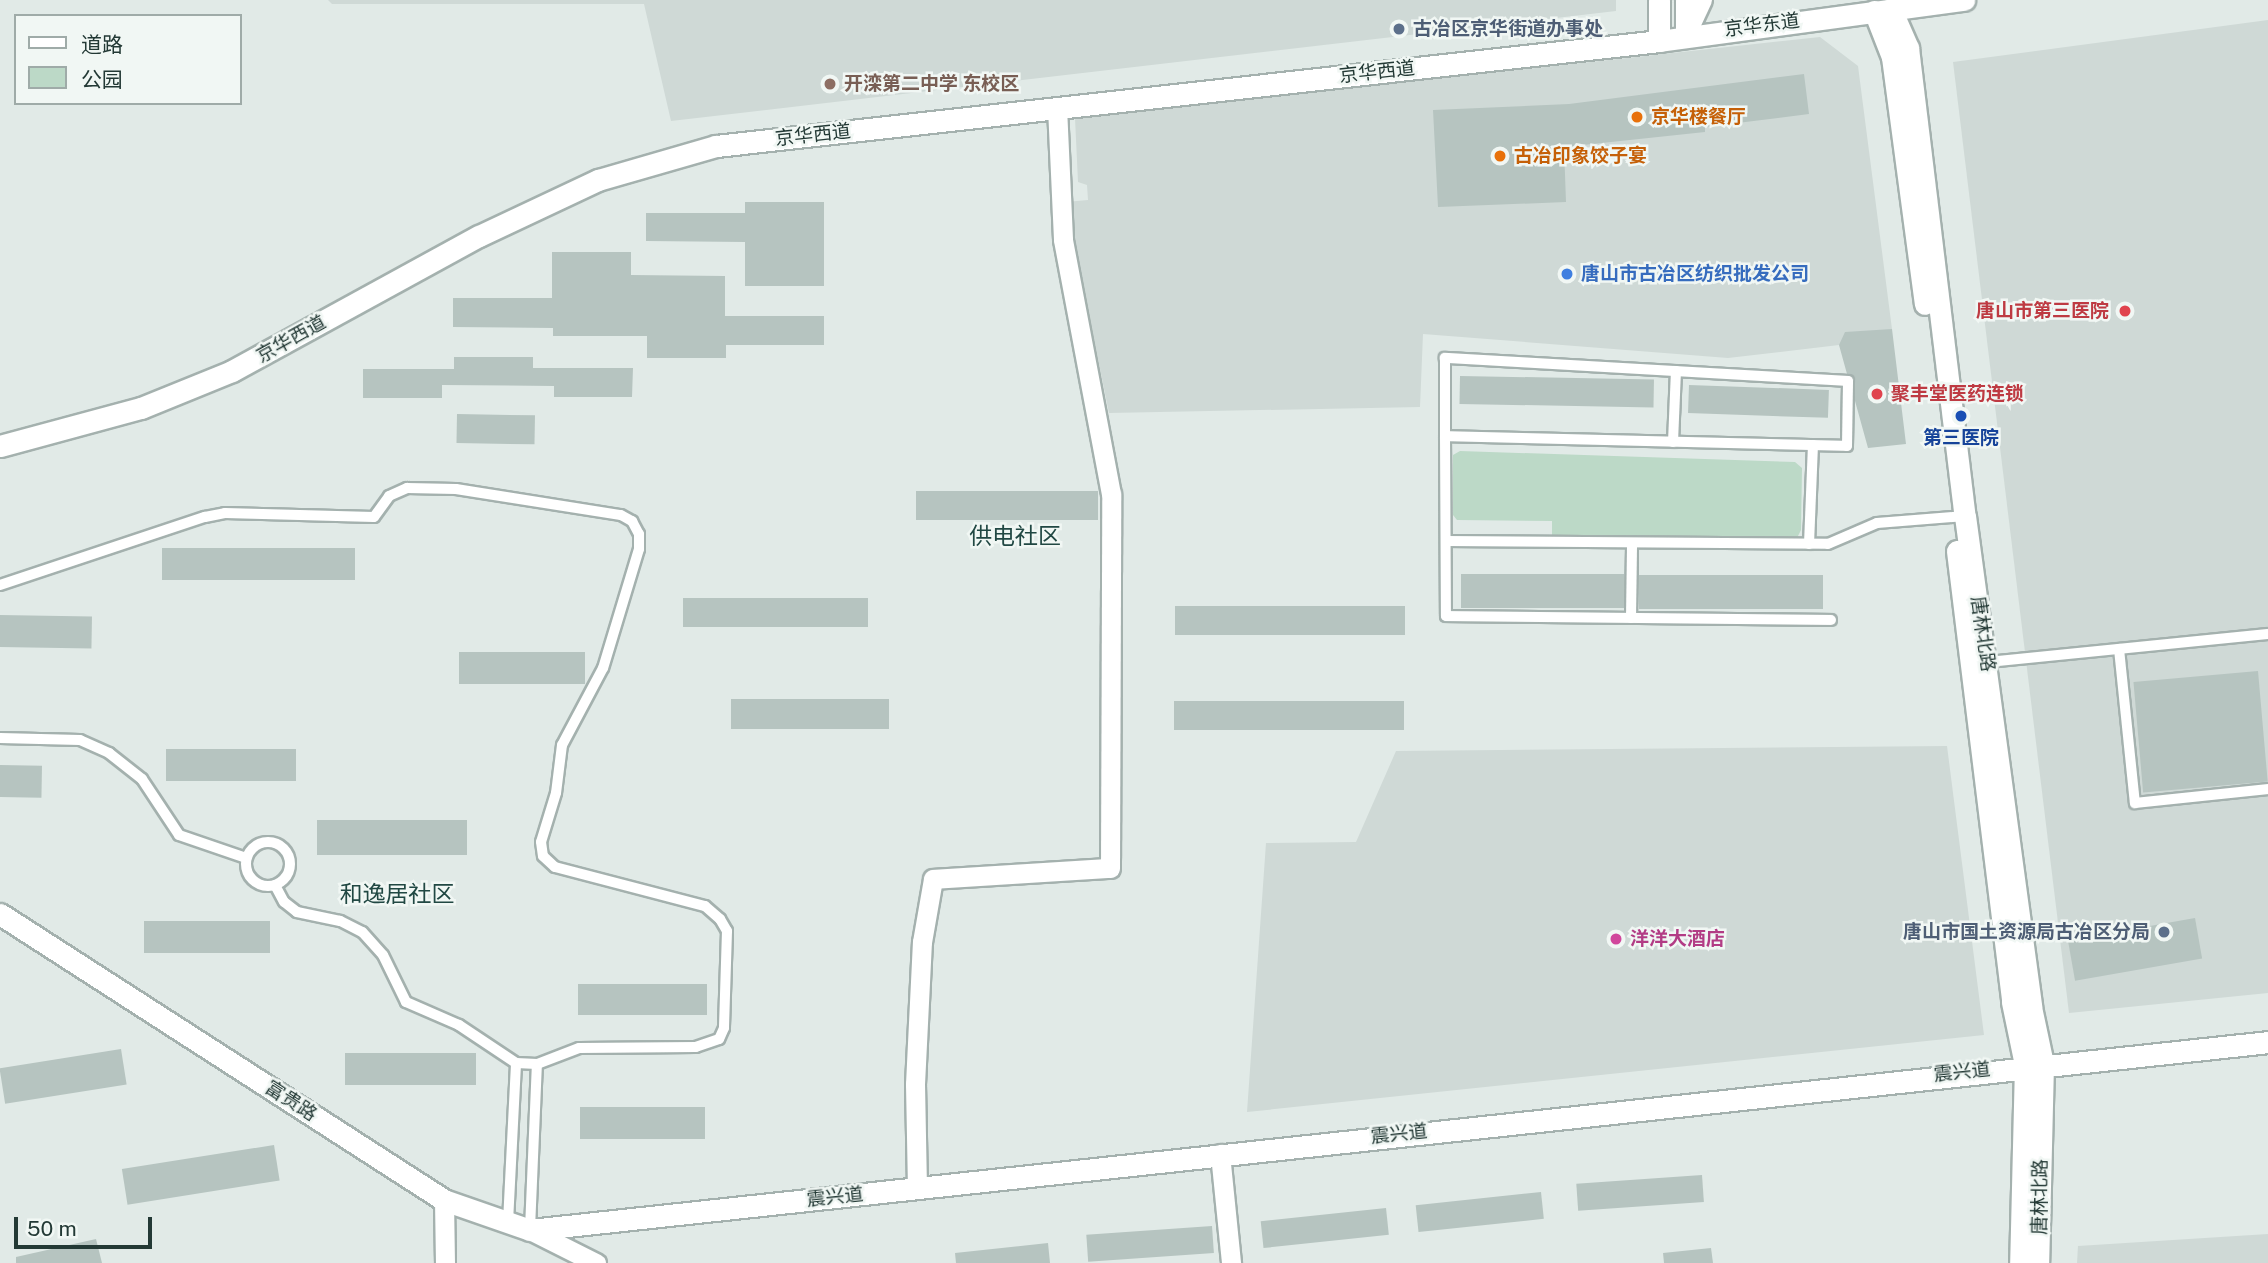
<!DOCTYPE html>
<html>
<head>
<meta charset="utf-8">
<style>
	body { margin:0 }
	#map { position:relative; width:2268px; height:1263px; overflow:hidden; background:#e1eae7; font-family:"Public Sans","Noto Sans SC",sans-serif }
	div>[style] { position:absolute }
	.built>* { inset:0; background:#cfd9d6 }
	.green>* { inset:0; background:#bcd9c7 }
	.building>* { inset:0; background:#b6c4c0; transform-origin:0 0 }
	.roads { filter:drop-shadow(2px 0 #a4b1ae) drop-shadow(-2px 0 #a4b1ae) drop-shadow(0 2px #a4b1ae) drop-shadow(0 -2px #a4b1ae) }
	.service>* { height:10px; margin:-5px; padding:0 5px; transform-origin:5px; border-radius:5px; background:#fff }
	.service>.ring { margin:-5px; padding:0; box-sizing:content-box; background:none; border:10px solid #fff; border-radius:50% }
	.minor>* { height:19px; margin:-9.5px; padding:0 9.5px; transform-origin:9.5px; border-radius:9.5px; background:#fff }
	.tertiary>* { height:21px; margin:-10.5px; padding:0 10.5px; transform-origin:10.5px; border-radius:10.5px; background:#fff }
	.secondary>* { height:21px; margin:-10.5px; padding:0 10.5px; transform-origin:10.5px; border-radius:10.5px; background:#fff }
	.dots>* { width:19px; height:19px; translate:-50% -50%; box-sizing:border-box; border:4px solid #f1f7f4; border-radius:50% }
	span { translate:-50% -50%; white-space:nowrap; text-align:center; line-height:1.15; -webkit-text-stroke:5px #f1f7f4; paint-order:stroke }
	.street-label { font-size:19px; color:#233935 }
	.service-label { font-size:19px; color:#4e5e75; font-weight:700 }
	.left { translate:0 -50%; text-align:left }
	.right { translate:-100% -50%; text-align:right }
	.education-label { font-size:19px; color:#785e54; font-weight:700 }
	.food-label { font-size:19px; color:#c56008; font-weight:700 }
	.shop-label { font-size:19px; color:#366cbe; font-weight:700 }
	.health-label { font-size:19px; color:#be3a42; font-weight:700 }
	.transit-label { font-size:19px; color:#164399; font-weight:700 }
	.hotel-label { font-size:19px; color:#b23c85; font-weight:700 }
	.quarter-label { font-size:23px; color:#214843 }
	.legend { position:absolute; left:14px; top:14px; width:228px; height:91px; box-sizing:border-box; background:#f1f7f4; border:2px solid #9faba8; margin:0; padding:9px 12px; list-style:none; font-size:21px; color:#233935 }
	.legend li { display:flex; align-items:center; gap:14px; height:35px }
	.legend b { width:35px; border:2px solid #9faba8 }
	.scale { position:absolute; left:14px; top:1217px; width:138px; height:32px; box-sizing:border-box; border:4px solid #233935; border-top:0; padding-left:9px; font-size:21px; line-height:24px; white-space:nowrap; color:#233935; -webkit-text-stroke:5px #f1f7f4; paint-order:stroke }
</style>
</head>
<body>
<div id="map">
	<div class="built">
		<i style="clip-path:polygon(328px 0,1616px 0,1616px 11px,671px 121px,644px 4px,332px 4px)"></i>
		<i style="clip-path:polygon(2268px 20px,2268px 993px,2069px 1013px,1953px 62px)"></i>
		<i style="clip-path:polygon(1820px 37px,1858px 66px,1892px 329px,1839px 345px,1728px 358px,1423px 334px,1420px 407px,1109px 413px,1066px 202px,1088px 200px,1087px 185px,1078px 182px,1075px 118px)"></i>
		<i style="clip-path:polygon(1947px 746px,1984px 1035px,1247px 1112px,1266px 843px,1356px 842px,1396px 751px)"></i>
		<i style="clip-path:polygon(2268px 1234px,2268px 1263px,2077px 1263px,2078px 1246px)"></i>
	</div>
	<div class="green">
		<i style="clip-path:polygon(1460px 451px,1795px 462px,1802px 468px,1801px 530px,1797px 538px,1552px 536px,1552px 521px,1457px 520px,1453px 515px,1453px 455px)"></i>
	</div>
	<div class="building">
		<i style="clip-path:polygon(1804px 74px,1809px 114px,1705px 127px,1705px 132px,1564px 147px,1566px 202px,1438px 207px,1433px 110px,1569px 104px)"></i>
		<i style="clip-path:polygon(745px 202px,824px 202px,824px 286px,745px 286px,745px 242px,646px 241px,646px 213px,745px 213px)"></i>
		<i style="clip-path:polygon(552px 252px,631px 252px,631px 275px,725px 276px,725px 316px,824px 316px,824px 345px,726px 345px,726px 358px,647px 358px,647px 336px,553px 336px,553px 328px,453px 327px,453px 298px,552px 298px)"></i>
		<i style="clip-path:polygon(1892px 329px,1906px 444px,1868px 448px,1855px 401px,1855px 378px,1847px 374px,1839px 345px,1845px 332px)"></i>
		<i style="clip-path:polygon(454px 357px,533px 357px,533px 368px,633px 368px,632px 397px,554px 397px,554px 386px,442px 385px,442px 398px,363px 398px,363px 369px,454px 369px)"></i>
		<i style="left:1460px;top:376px;width:194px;height:28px;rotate:1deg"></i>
		<i style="left:1689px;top:385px;width:140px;height:28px;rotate:2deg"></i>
		<i style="left:457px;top:414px;width:78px;height:29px;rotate:1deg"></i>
		<i style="left:916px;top:491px;width:182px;height:29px"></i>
		<i style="left:162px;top:548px;width:193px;height:32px"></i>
		<i style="left:1461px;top:574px;width:163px;height:34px"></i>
		<i style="left:1639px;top:575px;width:184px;height:34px"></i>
		<i style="left:683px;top:598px;width:185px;height:29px"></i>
		<i style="left:1175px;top:606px;width:230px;height:29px"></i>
		<i style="left:0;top:615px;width:92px;height:32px;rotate:1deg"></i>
		<i style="left:459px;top:652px;width:126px;height:32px"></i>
		<i style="left:2258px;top:671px;width:111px;height:125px;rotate:85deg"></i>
		<i style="left:731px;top:699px;width:158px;height:30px"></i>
		<i style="left:1174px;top:701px;width:230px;height:29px"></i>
		<i style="left:166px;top:749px;width:130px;height:32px"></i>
		<i style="left:0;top:765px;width:42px;height:32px;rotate:1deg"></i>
		<i style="left:317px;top:820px;width:150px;height:35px"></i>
		<i style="left:2195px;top:918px;width:41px;height:129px;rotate:80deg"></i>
		<i style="left:144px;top:921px;width:126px;height:32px"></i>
		<i style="left:578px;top:984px;width:129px;height:31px"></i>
		<i style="left:121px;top:1049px;width:36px;height:123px;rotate:81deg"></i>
		<i style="left:345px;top:1053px;width:131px;height:32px"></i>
		<i style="left:580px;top:1107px;width:125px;height:32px"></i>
		<i style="left:274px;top:1145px;width:36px;height:154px;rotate:81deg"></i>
		<i style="left:1702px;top:1175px;width:27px;height:126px;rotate:86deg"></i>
		<i style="left:1541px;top:1192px;width:27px;height:126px;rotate:84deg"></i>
		<i style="left:1386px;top:1208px;width:27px;height:126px;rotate:84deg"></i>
		<i style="left:1212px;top:1226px;width:27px;height:126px;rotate:86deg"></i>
		<i style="clip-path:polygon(96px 1239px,102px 1263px,16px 1263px,16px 1257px)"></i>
		<i style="clip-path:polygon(1048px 1243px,1050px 1263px,956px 1263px,955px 1253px)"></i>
		<i style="clip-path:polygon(1711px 1248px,1713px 1263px,1664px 1263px,1663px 1253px)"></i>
	</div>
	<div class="roads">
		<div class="service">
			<i style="left:1445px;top:436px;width:402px;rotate:1.4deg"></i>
			<i style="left:1847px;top:446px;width:65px;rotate:-89.1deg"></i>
			<i style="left:1848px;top:381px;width:404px;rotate:-176.7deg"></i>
			<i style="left:1445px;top:358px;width:78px;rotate:90deg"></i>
			<i style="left:1445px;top:436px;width:180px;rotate:89.7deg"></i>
			<i style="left:1446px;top:616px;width:385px;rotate:0.6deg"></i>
			<i style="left:1673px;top:442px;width:71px;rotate:-87.6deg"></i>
			<i style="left:1446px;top:541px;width:382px;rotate:0.4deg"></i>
			<i style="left:1828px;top:544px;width:53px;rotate:-23.2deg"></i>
			<i style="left:1877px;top:523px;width:88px;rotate:-4.5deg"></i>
			<i style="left:1809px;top:544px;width:99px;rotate:-87.7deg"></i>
			<i style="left:0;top:585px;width:216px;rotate:-18.4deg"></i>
			<i style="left:205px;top:517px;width:20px;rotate:-11deg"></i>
			<i style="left:225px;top:513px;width:149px;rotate:1.5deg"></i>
			<i style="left:374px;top:517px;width:26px;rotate:-54deg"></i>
			<i style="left:389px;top:496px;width:20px;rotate:-24deg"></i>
			<i style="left:407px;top:488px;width:49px;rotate:1.2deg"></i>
			<i style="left:456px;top:489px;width:167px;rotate:9deg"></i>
			<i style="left:621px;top:515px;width:13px;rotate:29deg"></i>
			<i style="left:632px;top:521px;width:15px;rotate:62deg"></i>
			<i style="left:639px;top:534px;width:15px;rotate:90deg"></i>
			<i style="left:639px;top:549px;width:124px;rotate:106.8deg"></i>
			<i style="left:603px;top:668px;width:87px;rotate:118deg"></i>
			<i style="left:562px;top:745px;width:48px;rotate:97.1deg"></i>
			<i style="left:556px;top:793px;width:51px;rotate:107deg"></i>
			<i style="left:541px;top:842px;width:14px;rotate:82deg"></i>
			<i style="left:543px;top:856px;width:16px;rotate:43deg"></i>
			<i style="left:555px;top:867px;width:155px;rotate:14.6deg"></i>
			<i style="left:705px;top:906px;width:20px;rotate:41deg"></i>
			<i style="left:720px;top:919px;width:14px;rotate:60deg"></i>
			<i style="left:727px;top:931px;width:97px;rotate:91.8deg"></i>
			<i style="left:724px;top:1028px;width:12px;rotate:114deg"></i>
			<i style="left:719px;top:1039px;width:24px;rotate:161deg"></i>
			<i style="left:696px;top:1047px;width:117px;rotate:179.5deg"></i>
			<i style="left:579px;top:1048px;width:45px;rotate:159.1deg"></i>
			<i style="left:537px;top:1064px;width:21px;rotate:-177deg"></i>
			<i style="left:516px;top:1063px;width:69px;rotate:-146.3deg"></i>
			<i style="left:459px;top:1025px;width:58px;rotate:-156.5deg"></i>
			<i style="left:406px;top:1002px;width:52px;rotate:-116.1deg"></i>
			<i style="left:383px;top:955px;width:31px;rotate:-132deg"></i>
			<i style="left:362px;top:932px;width:25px;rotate:-153deg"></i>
			<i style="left:340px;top:921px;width:44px;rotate:-168.2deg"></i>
			<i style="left:297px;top:912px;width:16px;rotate:-142deg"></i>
			<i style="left:284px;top:902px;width:19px;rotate:-118deg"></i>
			<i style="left:1631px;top:618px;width:75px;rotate:-89.2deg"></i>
			<i style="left:2119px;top:649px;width:155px;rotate:84.1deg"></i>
			<i style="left:2135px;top:803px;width:134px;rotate:-6deg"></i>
			<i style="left:1988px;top:662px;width:281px;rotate:-5.7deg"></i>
			<i style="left:0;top:738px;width:80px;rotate:1.4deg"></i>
			<i style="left:80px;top:740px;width:32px;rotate:24deg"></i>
			<i style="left:109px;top:753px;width:42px;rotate:38.2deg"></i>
			<i style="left:142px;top:779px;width:67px;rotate:56.5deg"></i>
			<i style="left:179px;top:835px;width:71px;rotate:18.9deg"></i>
			<i class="ring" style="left:246px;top:842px;width:34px;height:34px"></i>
			<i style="left:508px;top:1222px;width:159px;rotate:-87.1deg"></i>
			<i style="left:530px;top:1229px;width:165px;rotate:-87.6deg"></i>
		</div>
		<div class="minor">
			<i style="left:1686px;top:34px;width:38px;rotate:-65deg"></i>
			<i style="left:1220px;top:1154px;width:110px;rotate:84.2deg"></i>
			<i style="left:917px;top:1188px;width:104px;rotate:-91.1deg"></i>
			<i style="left:915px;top:1084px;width:142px;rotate:-87.2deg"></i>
			<i style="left:922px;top:942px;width:64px;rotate:-80.1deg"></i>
			<i style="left:933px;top:879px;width:177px;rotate:-3.6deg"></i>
			<i style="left:1110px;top:868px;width:374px;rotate:-89.8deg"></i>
			<i style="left:1111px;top:494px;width:259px;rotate:-100.7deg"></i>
			<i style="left:1063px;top:239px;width:132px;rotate:-92.6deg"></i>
			<i style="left:444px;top:1200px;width:63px;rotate:89.1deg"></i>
			<i style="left:530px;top:1230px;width:74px;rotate:26.6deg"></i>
		</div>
		<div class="tertiary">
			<i style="left:0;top:914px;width:528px;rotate:32.79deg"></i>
			<i style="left:444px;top:1200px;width:91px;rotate:19.2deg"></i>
			<i style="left:530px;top:1230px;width:1748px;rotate:-6.17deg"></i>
		</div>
		<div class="secondary">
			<i style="left:1686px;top:0;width:34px;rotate:90deg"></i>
			<i style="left:1891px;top:9px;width:43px;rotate:66.4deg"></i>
			<i style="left:1908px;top:48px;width:471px;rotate:83.1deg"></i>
			<i style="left:1965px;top:516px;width:495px;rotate:82.3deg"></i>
			<i style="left:2031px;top:1007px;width:58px;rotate:78.1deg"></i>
			<i style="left:2043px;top:1064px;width:199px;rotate:91.4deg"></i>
			<i style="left:1874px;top:11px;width:49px;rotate:68.6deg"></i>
			<i style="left:1892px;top:57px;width:249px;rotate:82.4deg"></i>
			<i style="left:1659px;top:41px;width:41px;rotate:-90deg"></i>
			<i style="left:0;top:446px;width:146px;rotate:-15.1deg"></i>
			<i style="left:141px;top:408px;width:98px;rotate:-22.1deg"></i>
			<i style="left:232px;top:371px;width:281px;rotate:-28.7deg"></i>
			<i style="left:479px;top:236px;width:132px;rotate:-25.2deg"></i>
			<i style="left:598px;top:180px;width:123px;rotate:-16.1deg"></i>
			<i style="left:716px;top:146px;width:949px;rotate:-6.35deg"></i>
			<i style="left:1659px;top:41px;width:308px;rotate:-7.7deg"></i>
			<i style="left:1957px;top:551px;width:454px;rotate:83deg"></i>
			<i style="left:2012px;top:1002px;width:64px;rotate:78.3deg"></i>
			<i style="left:2025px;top:1065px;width:198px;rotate:91.4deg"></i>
		</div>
	</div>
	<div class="dots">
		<i style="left:1399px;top:29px;background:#5c6f8a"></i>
		<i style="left:830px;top:84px;background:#8d6e63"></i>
		<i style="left:1637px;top:117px;background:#e8710a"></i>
		<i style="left:1500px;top:156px;background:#e8710a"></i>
		<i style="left:1567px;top:274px;background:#3f7fe0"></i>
		<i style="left:2125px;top:311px;background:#e0444e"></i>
		<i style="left:1877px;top:394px;background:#e0444e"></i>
		<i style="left:1961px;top:416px;background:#1a4fb4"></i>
		<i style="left:2164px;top:932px;background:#5c6f8a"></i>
		<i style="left:1616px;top:939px;background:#d1479c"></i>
	</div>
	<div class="street-label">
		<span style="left:1762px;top:25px;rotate:-7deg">京华东道</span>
		<span style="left:1377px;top:72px;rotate:-6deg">京华西道</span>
		<span style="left:813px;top:135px;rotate:-6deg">京华西道</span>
		<span style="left:291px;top:339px;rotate:-29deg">京华西道</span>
		<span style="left:1983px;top:634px;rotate:82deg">唐林北路</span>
		<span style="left:1962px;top:1072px;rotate:-6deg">震兴道</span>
		<span style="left:291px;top:1101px;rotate:33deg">富贵路</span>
		<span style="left:1399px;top:1134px;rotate:-6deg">震兴道</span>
		<span style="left:835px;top:1197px;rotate:-6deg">震兴道</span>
		<span style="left:2040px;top:1197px;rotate:-89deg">唐林北路</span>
	</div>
	<div class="service-label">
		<span class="left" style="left:1413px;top:29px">古冶区京华街道办事处</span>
		<span class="right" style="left:2150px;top:932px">唐山市国土资源局古冶区分局</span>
	</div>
	<div class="education-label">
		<span class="left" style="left:844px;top:84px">开滦第二中学 东校区</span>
	</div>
	<div class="food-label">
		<span class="left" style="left:1651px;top:117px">京华楼餐厅</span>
		<span class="left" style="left:1514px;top:156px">古冶印象饺子宴</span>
	</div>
	<div class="shop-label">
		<span class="left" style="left:1581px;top:274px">唐山市古冶区纺织批发公司</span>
	</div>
	<div class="health-label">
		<span class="right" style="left:2109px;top:311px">唐山市第三医院</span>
		<span class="left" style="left:1891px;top:394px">聚丰堂医药连锁</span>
	</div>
	<div class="transit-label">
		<span style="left:1961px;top:438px">第三医院</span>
	</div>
	<div class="hotel-label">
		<span class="left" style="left:1630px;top:939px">洋洋大酒店</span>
	</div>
	<div class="quarter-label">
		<span style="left:1015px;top:536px">供电社区</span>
		<span style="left:397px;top:894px">和逸居社区</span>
	</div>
	<ul class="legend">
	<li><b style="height:9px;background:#fff"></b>道路</li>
	<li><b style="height:19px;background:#bcd9c7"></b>公园</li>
	</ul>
	<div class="scale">50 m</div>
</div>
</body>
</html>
